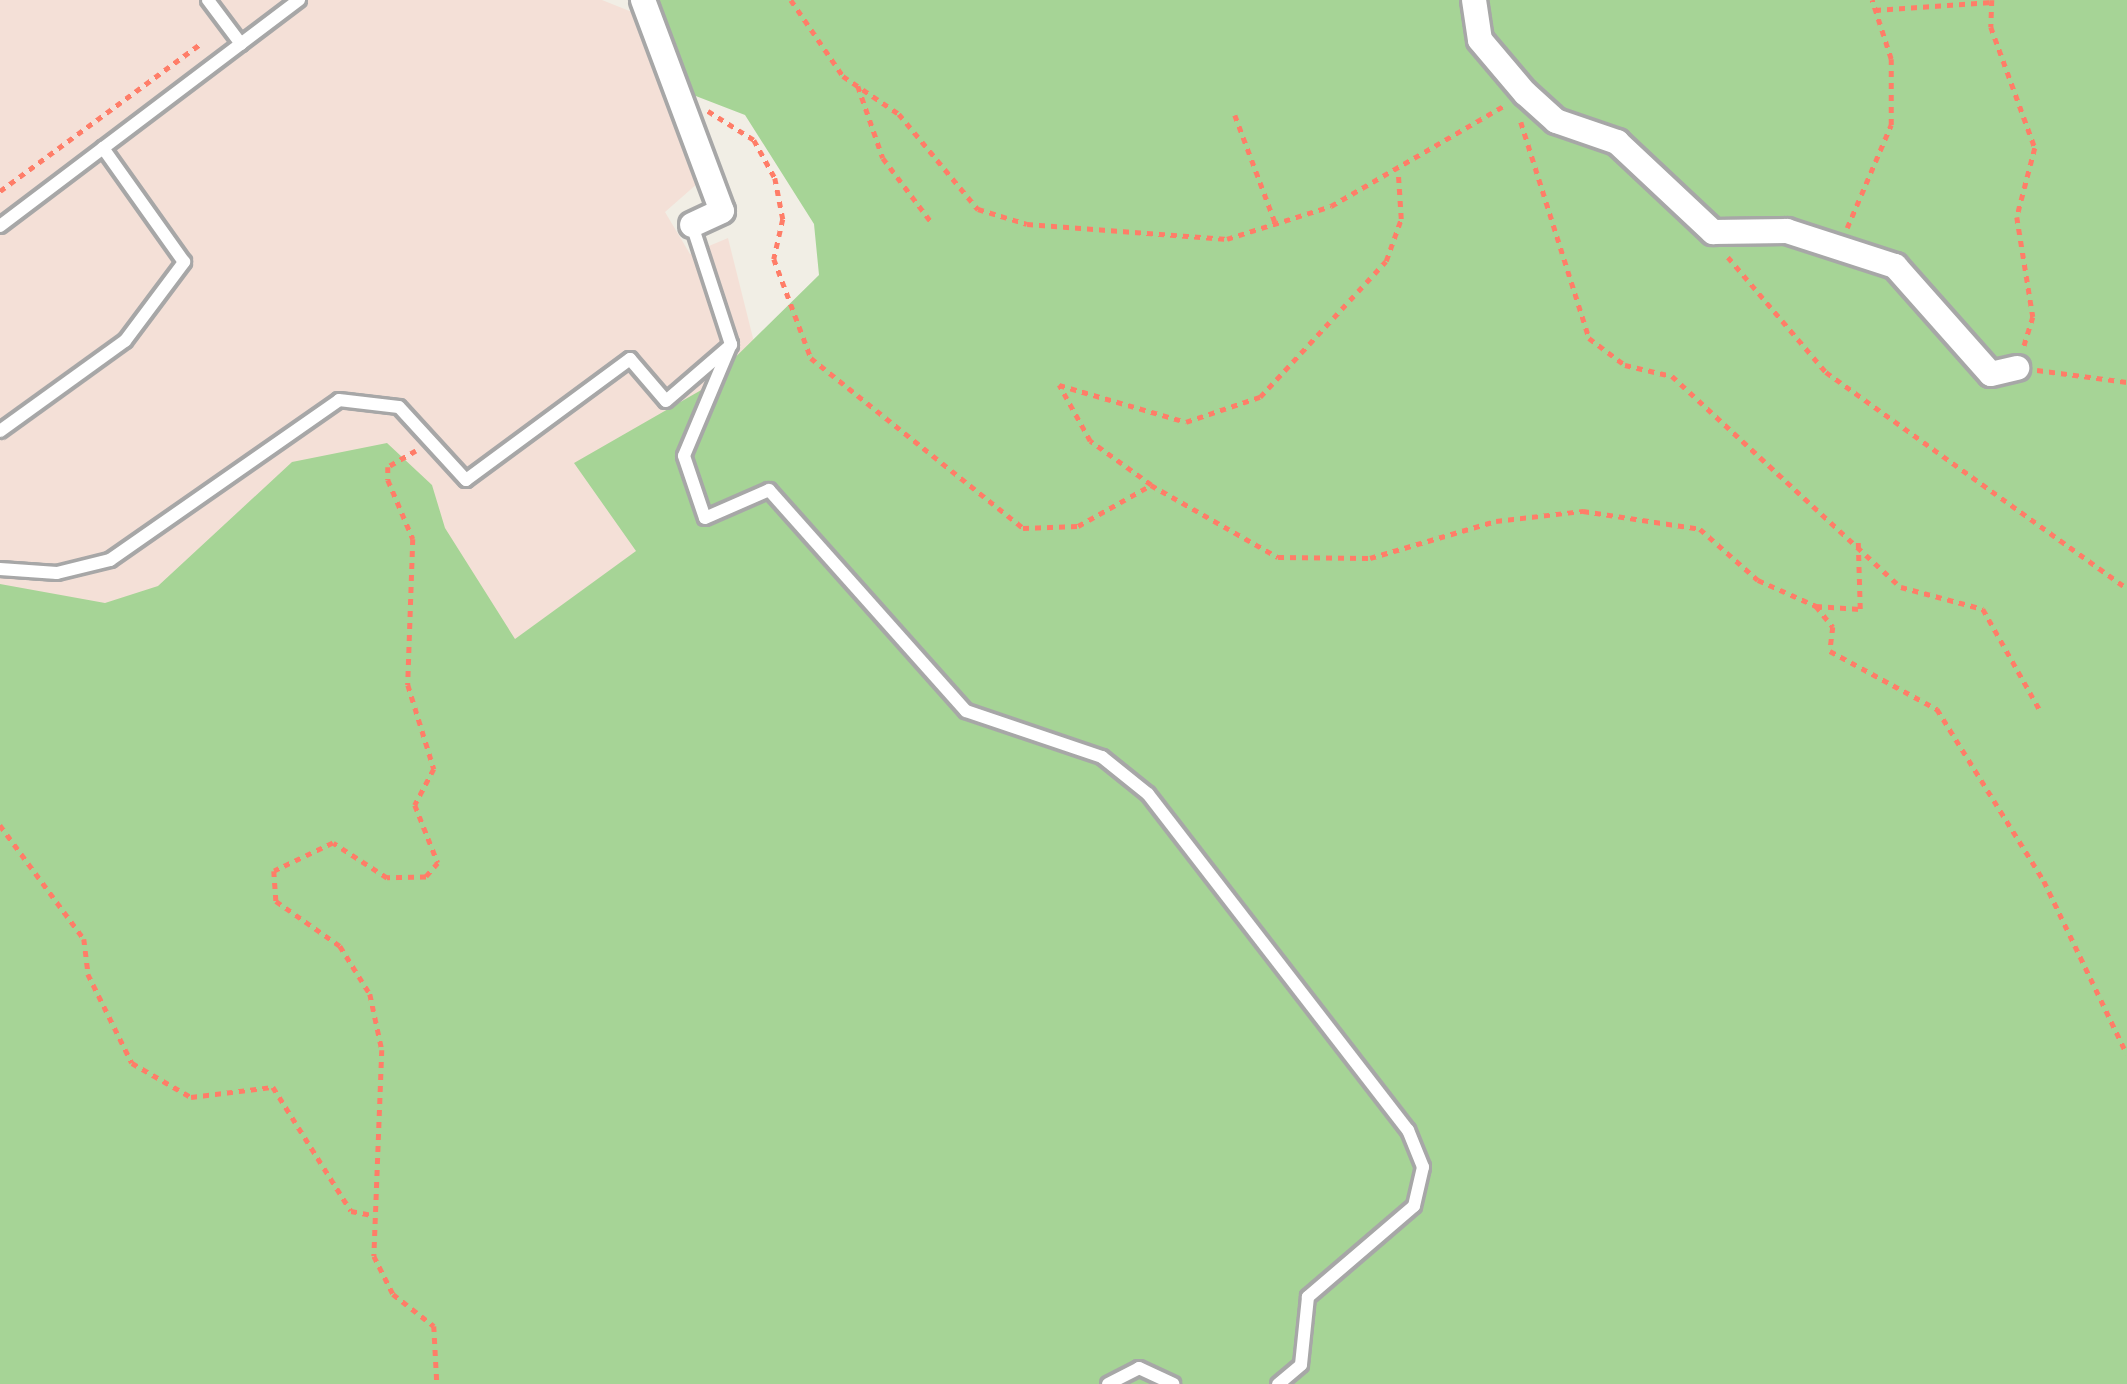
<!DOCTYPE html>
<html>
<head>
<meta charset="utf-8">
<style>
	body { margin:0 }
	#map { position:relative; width:2127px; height:1384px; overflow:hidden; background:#f1eee5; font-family:Commissioner,sans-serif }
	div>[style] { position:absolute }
	.military>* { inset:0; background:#f4e0d7 }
	.forest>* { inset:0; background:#a6d496 }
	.path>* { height:4.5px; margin-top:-2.25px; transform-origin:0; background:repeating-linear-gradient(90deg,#ff7d68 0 6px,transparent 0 12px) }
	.roads { filter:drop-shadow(3px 0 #a7a7a7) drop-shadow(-3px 0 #a7a7a7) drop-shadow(0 3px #a7a7a7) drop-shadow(0 -3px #a7a7a7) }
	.service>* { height:12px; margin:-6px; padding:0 6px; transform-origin:6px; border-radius:6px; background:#fff }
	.minor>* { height:24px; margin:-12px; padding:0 12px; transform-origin:12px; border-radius:12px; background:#fff }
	span { translate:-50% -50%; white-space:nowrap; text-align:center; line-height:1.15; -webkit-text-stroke:12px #fff; paint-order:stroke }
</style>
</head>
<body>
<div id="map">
	<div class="military">
		<i style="clip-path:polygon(0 0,602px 0,632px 12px,698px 183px,665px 212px,690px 254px,728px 238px,760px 366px,758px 445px,0 1384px)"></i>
	</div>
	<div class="forest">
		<i style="clip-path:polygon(659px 0,2127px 0,2127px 1384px,0 1384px,0 584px,105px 603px,158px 586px,292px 462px,387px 443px,432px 485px,445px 528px,515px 639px,636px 551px,574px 463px,703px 389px,819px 275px,814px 224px,745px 115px,675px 88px)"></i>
	</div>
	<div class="path">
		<i style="left:791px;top:0;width:92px;rotate:55.6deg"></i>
		<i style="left:843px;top:76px;width:68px;rotate:34.2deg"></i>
		<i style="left:899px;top:114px;width:124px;rotate:50.3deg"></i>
		<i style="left:978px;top:209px;width:51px;rotate:17deg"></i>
		<i style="left:1027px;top:224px;width:201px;rotate:4.3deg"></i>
		<i style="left:1227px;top:239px;width:109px;rotate:-17.6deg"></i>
		<i style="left:1331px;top:206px;width:201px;rotate:-30.1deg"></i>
		<i style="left:1992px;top:0;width:27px;rotate:92deg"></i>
		<i style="left:1991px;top:27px;width:129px;rotate:70deg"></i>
		<i style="left:2035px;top:148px;width:71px;rotate:104.6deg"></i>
		<i style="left:2017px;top:217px;width:101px;rotate:80.9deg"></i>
		<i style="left:2033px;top:317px;width:31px;rotate:107deg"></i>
		<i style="left:1875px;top:10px;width:117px;rotate:-3.9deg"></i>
		<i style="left:858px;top:86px;width:76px;rotate:70.9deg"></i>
		<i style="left:883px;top:158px;width:81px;rotate:53deg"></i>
		<i style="left:708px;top:111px;width:54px;rotate:32.2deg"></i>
		<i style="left:754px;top:140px;width:43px;rotate:61.1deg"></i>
		<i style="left:775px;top:178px;width:42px;rotate:79deg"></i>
		<i style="left:783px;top:219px;width:41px;rotate:102.7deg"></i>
		<i style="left:774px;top:259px;width:106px;rotate:69.5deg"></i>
		<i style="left:811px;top:358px;width:272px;rotate:38.7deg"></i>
		<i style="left:1023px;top:528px;width:55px;rotate:-2.1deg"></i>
		<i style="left:1078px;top:526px;width:84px;rotate:-29.3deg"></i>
		<i style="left:1151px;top:485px;width:146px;rotate:29.6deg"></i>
		<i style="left:1278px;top:557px;width:92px;rotate:0.6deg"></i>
		<i style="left:1370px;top:558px;width:131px;rotate:-16.4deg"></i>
		<i style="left:1496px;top:521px;width:88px;rotate:-6.6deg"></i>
		<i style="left:1583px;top:511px;width:118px;rotate:8.7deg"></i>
		<i style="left:1700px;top:529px;width:77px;rotate:41.3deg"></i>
		<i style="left:1758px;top:580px;width:64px;rotate:24.1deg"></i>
		<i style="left:1816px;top:606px;width:27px;rotate:51deg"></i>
		<i style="left:1833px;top:627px;width:24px;rotate:97deg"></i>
		<i style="left:1830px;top:651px;width:122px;rotate:28.5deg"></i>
		<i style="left:1937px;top:709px;width:203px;rotate:58.1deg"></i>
		<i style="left:2044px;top:881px;width:192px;rotate:64.4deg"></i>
		<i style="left:1235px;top:115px;width:114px;rotate:69.5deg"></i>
		<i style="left:1521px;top:122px;width:226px;rotate:72.5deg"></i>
		<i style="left:1589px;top:338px;width:45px;rotate:36.9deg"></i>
		<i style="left:1625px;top:365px;width:48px;rotate:13.2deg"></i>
		<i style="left:1672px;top:376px;width:311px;rotate:42.7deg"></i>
		<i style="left:1901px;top:587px;width:85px;rotate:15deg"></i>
		<i style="left:1983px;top:609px;width:118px;rotate:60.6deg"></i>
		<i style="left:0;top:191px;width:248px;rotate:-36.3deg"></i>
		<i style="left:1847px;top:228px;width:112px;rotate:-66.9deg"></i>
		<i style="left:1891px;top:125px;width:66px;rotate:-90deg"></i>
		<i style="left:1891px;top:59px;width:62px;rotate:-107.9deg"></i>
		<i style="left:1728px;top:257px;width:151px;rotate:49.6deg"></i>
		<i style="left:1826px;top:372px;width:370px;rotate:35.7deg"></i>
		<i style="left:2037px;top:370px;width:91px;rotate:7.6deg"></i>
		<i style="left:416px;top:451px;width:32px;rotate:150deg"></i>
		<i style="left:388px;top:467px;width:13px;rotate:90deg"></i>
		<i style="left:388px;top:480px;width:64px;rotate:67deg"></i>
		<i style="left:413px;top:539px;width:146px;rotate:92deg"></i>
		<i style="left:408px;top:685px;width:88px;rotate:72.8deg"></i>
		<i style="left:434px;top:769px;width:41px;rotate:117.8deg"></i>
		<i style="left:415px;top:805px;width:62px;rotate:68.4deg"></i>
		<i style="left:438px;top:863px;width:18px;rotate:131deg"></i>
		<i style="left:426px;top:877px;width:39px;rotate:179deg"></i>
		<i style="left:387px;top:878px;width:64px;rotate:-147.1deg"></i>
		<i style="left:333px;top:843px;width:65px;rotate:154.6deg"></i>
		<i style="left:274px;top:871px;width:30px;rotate:86deg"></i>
		<i style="left:276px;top:901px;width:78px;rotate:35.1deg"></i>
		<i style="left:340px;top:946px;width:57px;rotate:58deg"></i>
		<i style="left:370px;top:994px;width:57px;rotate:77.9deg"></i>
		<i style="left:382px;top:1050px;width:206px;rotate:92.2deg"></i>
		<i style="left:374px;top:1256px;width:42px;rotate:63.4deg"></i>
		<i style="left:393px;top:1294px;width:52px;rotate:38deg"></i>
		<i style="left:434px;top:1326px;width:58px;rotate:87deg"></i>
		<i style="left:1151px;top:485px;width:75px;rotate:-144.2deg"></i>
		<i style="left:1090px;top:441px;width:64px;rotate:-119deg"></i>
		<i style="left:1059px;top:385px;width:132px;rotate:16.2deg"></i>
		<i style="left:1186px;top:422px;width:78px;rotate:-18.7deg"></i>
		<i style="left:1260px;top:397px;width:185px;rotate:-47.2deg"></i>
		<i style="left:1386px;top:261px;width:45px;rotate:-70.3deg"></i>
		<i style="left:1401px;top:219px;width:48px;rotate:-93.6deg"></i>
		<i style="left:1816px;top:606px;width:44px;rotate:3.9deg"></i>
		<i style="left:1860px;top:609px;width:69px;rotate:-91.7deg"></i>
		<i style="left:0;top:825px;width:142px;rotate:53.6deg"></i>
		<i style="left:84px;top:939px;width:35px;rotate:83deg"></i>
		<i style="left:88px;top:974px;width:99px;rotate:63.7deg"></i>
		<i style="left:132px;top:1063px;width:68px;rotate:30deg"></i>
		<i style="left:191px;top:1097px;width:83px;rotate:-7deg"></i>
		<i style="left:273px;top:1087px;width:146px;rotate:57.8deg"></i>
		<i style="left:351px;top:1211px;width:20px;rotate:11deg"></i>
	</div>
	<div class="roads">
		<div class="service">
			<i style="left:208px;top:0;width:55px;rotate:53.1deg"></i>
			<i style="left:692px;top:225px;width:125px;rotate:71.9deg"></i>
			<i style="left:731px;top:344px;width:121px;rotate:112.8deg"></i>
			<i style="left:684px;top:456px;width:65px;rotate:71.3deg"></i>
			<i style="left:705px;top:518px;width:70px;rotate:-23.6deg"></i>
			<i style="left:769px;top:490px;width:296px;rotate:48.3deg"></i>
			<i style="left:966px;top:711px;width:144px;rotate:18.7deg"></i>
			<i style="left:1102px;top:757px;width:59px;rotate:38.8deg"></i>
			<i style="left:1148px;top:794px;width:425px;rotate:52.3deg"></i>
			<i style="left:1408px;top:1130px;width:40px;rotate:68deg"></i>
			<i style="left:1423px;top:1167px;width:40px;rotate:103deg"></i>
			<i style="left:1414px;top:1206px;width:140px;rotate:139.4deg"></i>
			<i style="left:1308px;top:1297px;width:68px;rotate:95.9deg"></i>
			<i style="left:1301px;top:1365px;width:30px;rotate:140deg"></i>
			<i style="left:0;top:226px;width:375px;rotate:-37.1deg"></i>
			<i style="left:0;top:431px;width:154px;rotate:-35.8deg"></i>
			<i style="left:125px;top:341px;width:99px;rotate:-53.2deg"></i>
			<i style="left:184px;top:262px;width:140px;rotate:-125.4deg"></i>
			<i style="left:0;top:569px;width:57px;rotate:4deg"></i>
			<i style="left:57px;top:573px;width:55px;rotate:-13.8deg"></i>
			<i style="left:110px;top:560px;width:279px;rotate:-34.9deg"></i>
			<i style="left:339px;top:400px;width:60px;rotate:6.7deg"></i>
			<i style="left:399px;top:407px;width:99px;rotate:47.5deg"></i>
			<i style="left:466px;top:480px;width:204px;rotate:-36.4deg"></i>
			<i style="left:630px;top:359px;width:55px;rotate:49.4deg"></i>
			<i style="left:666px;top:401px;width:86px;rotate:-40.7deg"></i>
			<i style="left:1108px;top:1384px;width:35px;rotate:-27deg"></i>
			<i style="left:1139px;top:1368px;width:38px;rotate:25deg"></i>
		</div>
		<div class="minor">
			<i style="left:643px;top:0;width:225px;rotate:69.5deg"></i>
			<i style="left:722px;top:211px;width:33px;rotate:155deg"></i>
			<i style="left:1474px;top:0;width:40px;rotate:81.5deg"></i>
			<i style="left:1480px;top:40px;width:70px;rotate:49.7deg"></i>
			<i style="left:1525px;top:93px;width:42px;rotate:42.1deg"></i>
			<i style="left:1556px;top:121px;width:65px;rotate:19deg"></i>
			<i style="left:1617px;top:142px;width:132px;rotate:43.2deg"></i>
			<i style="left:1713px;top:232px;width:74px;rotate:-0.8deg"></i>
			<i style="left:1787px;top:231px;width:114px;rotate:18deg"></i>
			<i style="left:1895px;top:266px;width:144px;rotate:48.4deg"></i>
			<i style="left:1991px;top:374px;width:27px;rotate:-13deg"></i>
		</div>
	</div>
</div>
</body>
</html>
